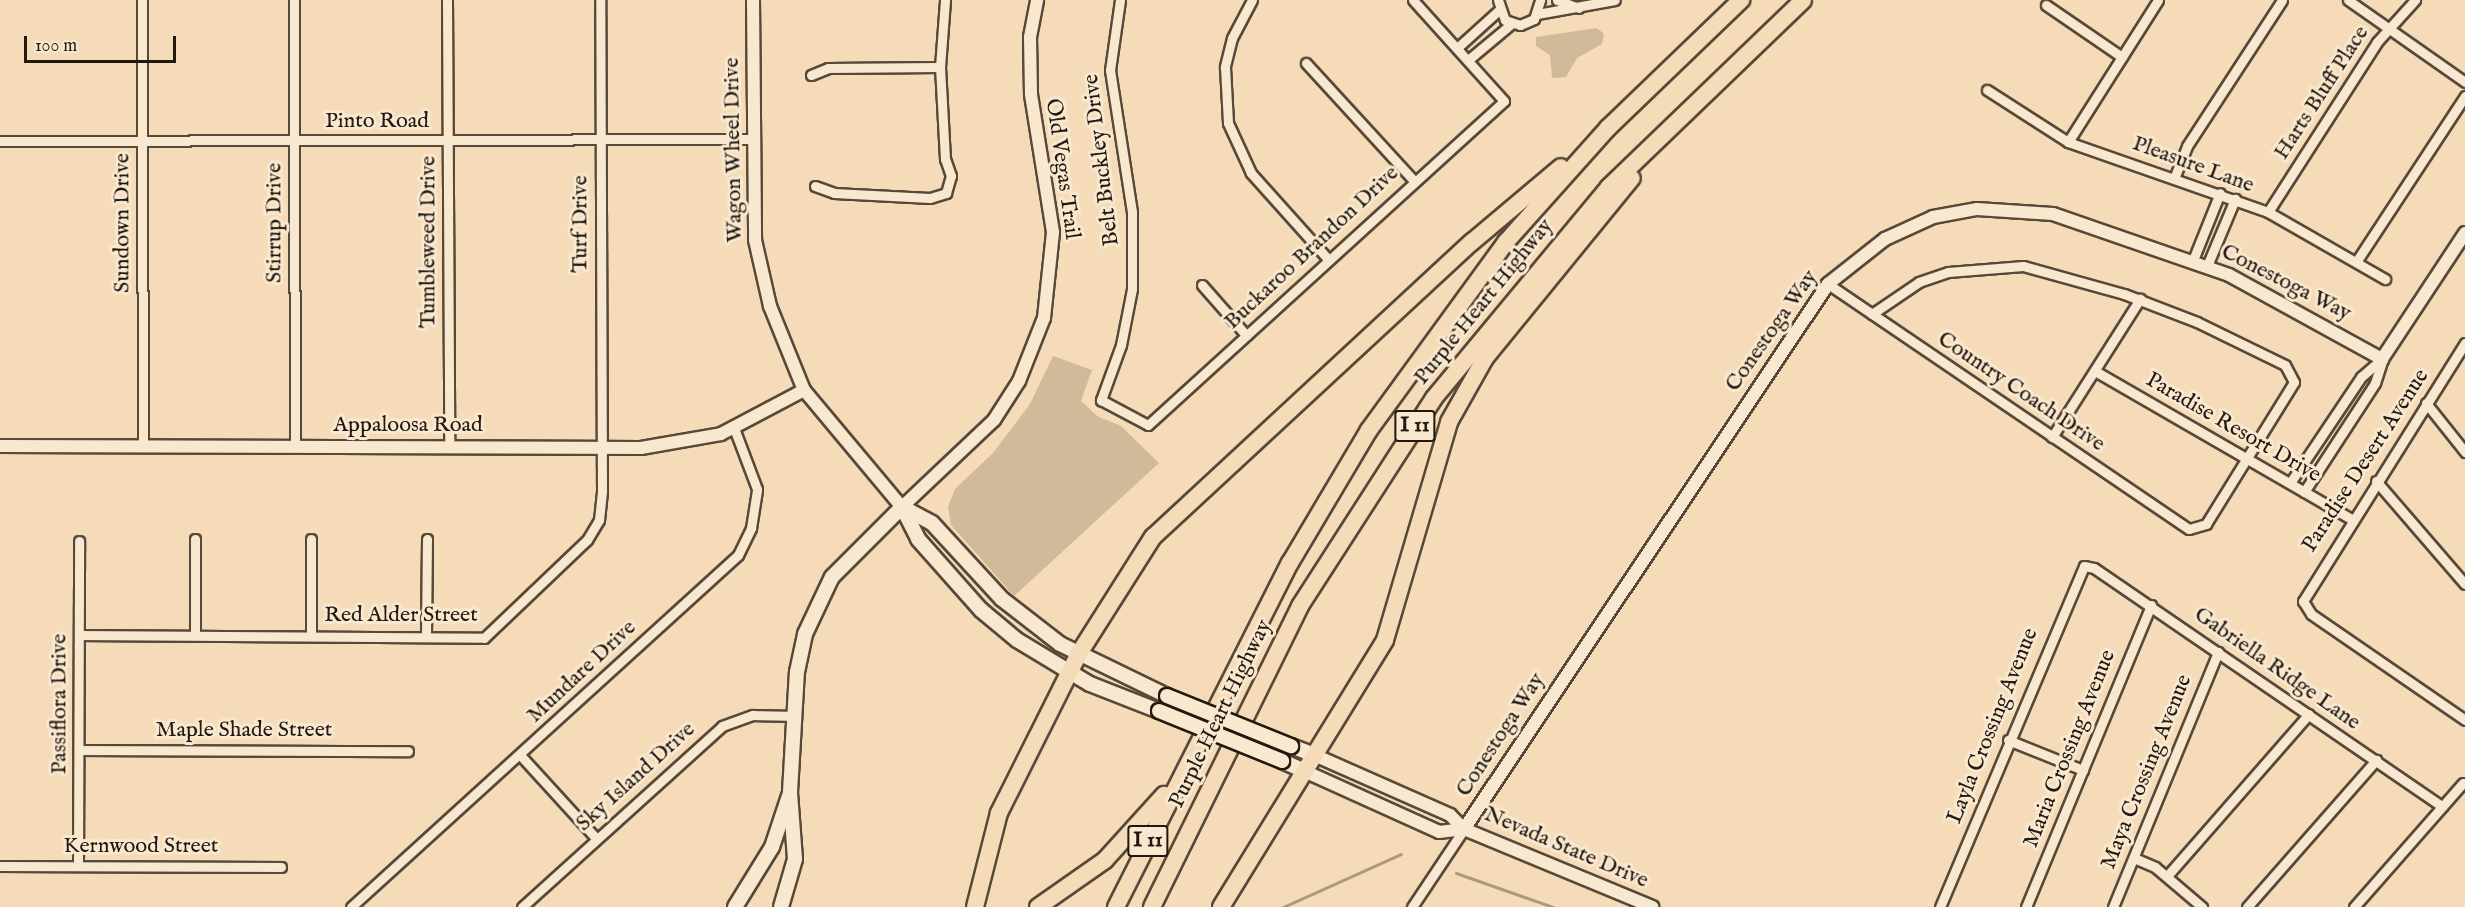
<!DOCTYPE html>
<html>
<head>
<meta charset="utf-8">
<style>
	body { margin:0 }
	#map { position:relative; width:2465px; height:907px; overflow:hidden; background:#f5dbb7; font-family:"IM FELL English",serif }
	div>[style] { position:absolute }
	.green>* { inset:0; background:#d1ba9a }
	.stream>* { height:3px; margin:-1.5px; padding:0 1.5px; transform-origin:1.5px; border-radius:1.5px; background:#ad997e }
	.roads { filter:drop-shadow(2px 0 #574939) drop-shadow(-2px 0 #574939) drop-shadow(0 2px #574939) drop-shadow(0 -2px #574939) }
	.minor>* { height:9px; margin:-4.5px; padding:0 4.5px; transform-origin:4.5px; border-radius:4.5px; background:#f8e8d0 }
	.tertiary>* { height:12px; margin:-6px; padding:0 6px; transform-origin:6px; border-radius:6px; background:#f8e8d0 }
	.secondary>* { height:14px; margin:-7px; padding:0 7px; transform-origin:7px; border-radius:7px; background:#f8e8d0 }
	.motorway>* { height:16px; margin:-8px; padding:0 8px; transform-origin:8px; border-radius:8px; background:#f5dbb7 }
	.bridges { filter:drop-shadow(2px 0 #22180f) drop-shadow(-2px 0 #22180f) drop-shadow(0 2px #22180f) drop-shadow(0 -2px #22180f) }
	.secondary-bridge>* { height:14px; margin:-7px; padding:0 7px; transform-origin:7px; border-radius:7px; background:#f8e8d0 }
	span { translate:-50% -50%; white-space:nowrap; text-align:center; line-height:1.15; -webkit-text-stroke:6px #f8e8d0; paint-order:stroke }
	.shield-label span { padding:2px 4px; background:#f8e8d0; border:2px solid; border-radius:4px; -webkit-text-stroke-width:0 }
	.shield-label { font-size:21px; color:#22180f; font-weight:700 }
	.street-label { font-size:22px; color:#22180f }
	.scale { position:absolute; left:24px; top:36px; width:152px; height:27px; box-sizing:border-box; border:3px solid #22180f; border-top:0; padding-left:8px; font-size:18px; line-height:21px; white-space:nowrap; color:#22180f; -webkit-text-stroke:4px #f8e8d0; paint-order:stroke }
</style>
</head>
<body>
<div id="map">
	<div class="green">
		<i style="clip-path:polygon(1597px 28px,1604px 34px,1602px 44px,1577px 58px,1566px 77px,1552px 78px,1550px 55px,1536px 46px,1536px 37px)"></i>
		<i style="clip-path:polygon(1053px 356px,1092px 370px,1081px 401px,1097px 416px,1121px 426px,1159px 463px,1014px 596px,951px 525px,948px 507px,955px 489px,993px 453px,1030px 404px)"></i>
	</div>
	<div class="stream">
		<i style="left:1456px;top:873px;width:103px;rotate:19.3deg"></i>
		<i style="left:1283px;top:907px;width:129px;rotate:-24.2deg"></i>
	</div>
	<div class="roads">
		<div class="minor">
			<i style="left:142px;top:0;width:446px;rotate:89.9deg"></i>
			<i style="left:294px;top:0;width:447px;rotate:89.9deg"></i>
			<i style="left:447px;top:0;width:447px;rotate:89.7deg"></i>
			<i style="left:1120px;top:0;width:71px;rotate:98.1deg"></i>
			<i style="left:1110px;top:70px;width:144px;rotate:81.2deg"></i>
			<i style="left:1132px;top:212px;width:77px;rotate:90deg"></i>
			<i style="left:1132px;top:289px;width:57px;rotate:101.1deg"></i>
			<i style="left:1121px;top:345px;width:59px;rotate:110deg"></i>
			<i style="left:1101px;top:400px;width:53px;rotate:28deg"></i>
			<i style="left:1148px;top:425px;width:481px;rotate:-42.3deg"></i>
			<i style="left:1504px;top:101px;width:136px;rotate:-132deg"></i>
			<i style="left:1252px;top:0;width:43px;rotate:117.8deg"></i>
			<i style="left:1232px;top:38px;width:30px;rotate:104deg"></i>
			<i style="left:1225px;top:67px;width:56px;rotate:86.9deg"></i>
			<i style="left:1228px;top:123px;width:55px;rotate:65.3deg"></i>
			<i style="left:1251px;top:173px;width:115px;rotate:48.2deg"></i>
			<i style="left:1498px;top:0;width:21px;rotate:71deg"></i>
			<i style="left:1505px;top:20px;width:16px;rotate:18deg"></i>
			<i style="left:1520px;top:25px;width:15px;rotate:-23deg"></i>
			<i style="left:1534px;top:19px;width:20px;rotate:-72deg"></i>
			<i style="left:1557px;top:0;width:23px;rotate:20deg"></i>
			<i style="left:2348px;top:0;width:143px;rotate:35deg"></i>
			<i style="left:2046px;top:5px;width:92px;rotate:34.4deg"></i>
			<i style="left:1537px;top:14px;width:79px;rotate:-10.2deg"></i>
			<i style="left:1457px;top:48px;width:57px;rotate:-42.1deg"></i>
			<i style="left:1468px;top:60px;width:56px;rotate:-39.9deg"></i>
			<i style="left:1306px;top:63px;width:160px;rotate:47.5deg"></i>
			<i style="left:811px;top:75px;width:18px;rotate:-22deg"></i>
			<i style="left:828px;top:68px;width:112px;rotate:-0.5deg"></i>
			<i style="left:1987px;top:90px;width:96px;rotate:32.7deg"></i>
			<i style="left:2068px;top:142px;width:212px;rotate:19.3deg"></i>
			<i style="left:2268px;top:212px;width:135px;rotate:29.8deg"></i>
			<i style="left:0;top:141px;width:753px;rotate:-0.15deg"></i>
			<i style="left:2068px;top:142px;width:168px;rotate:-57.6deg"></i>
			<i style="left:2175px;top:176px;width:32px;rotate:-68deg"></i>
			<i style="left:2187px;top:146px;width:174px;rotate:-56.9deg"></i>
			<i style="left:815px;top:186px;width:20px;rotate:20deg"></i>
			<i style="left:834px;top:193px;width:96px;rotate:3deg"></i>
			<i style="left:930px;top:198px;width:17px;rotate:-17deg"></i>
			<i style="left:946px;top:193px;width:18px;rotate:-74deg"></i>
			<i style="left:951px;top:176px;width:18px;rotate:-109deg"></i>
			<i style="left:945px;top:159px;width:92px;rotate:-93.1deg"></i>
			<i style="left:940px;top:67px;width:67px;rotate:-85.7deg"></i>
			<i style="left:2268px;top:212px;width:202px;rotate:-57.3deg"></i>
			<i style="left:2377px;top:42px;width:57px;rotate:-47.9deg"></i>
			<i style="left:2358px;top:259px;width:195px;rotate:-56.7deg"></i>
			<i style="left:2193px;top:260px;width:72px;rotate:-68.1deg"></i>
			<i style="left:2207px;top:266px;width:73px;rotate:-67.3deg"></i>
			<i style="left:1828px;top:284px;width:436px;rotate:34.2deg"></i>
			<i style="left:2189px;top:529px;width:18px;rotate:-16deg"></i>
			<i style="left:2206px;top:524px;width:167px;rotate:-58.2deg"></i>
			<i style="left:2294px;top:382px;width:19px;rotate:-118deg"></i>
			<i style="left:2285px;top:365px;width:98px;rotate:-154deg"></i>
			<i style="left:2197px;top:322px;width:78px;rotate:-159deg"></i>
			<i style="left:2124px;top:294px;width:105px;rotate:-164.5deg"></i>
			<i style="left:2023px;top:266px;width:75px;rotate:175.4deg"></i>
			<i style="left:1948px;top:272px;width:31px;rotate:161deg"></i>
			<i style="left:1919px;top:282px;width:57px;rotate:145.8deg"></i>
			<i style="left:1202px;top:285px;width:67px;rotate:48.7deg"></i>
			<i style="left:2465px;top:343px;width:305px;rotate:122.1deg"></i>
			<i style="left:2303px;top:601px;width:15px;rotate:58deg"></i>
			<i style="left:2311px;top:614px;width:187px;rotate:34.5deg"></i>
			<i style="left:2095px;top:371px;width:296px;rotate:30deg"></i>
			<i style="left:2426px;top:403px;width:63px;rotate:51.5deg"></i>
			<i style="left:2052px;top:437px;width:164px;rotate:-57.5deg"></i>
			<i style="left:2376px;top:481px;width:136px;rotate:49.2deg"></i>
			<i style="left:2290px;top:483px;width:128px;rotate:-56.2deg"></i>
			<i style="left:2361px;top:377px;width:28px;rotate:-41deg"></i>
			<i style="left:2304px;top:492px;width:130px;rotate:-56.9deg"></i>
			<i style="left:2375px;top:383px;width:23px;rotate:-72deg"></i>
			<i style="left:195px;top:539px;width:95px;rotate:90deg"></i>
			<i style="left:79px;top:635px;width:405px;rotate:0.4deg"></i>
			<i style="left:484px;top:638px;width:142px;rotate:-43.6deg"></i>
			<i style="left:587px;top:540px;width:23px;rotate:-59deg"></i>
			<i style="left:599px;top:520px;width:29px;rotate:-84deg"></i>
			<i style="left:602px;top:491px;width:491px;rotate:-90.2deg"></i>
			<i style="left:311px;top:635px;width:96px;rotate:-90deg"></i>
			<i style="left:426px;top:635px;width:96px;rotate:-89.4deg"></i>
			<i style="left:2008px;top:740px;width:81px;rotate:21.8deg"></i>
			<i style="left:80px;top:750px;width:328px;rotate:0.2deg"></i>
			<i style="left:521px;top:756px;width:111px;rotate:47.6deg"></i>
			<i style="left:2134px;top:858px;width:23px;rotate:23deg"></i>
			<i style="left:2155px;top:867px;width:62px;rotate:40.4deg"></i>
			<i style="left:0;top:866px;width:281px;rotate:0.2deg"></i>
			<i style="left:78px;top:866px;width:325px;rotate:-89.8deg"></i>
			<i style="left:2167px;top:876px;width:215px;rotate:-48.8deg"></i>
			<i style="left:351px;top:907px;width:523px;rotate:-42.29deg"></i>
			<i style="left:738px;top:555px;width:30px;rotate:-64deg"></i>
			<i style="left:751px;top:528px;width:39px;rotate:-81deg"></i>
			<i style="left:757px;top:489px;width:65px;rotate:-110.7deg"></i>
			<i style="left:522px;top:907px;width:270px;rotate:-42.1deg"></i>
			<i style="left:722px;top:726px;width:33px;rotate:-20deg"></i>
			<i style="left:753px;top:715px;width:41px;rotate:1.4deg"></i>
			<i style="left:1412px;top:907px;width:94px;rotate:-56.3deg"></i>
			<i style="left:1940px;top:907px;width:370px;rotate:-67.1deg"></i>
			<i style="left:2084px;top:566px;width:10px;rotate:11deg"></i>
			<i style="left:2094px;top:568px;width:422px;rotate:34.4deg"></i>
			<i style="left:2026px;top:907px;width:327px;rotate:-67.5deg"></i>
			<i style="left:2113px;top:907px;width:276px;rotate:-67.6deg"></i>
			<i style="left:2247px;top:907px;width:196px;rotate:-48.7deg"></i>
			<i style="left:2354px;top:907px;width:165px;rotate:-48.7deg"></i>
		</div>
		<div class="tertiary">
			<i style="left:753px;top:0;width:240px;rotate:89.5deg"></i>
			<i style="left:755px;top:240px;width:68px;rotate:77.2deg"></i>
			<i style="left:770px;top:306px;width:91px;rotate:68deg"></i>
			<i style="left:804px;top:390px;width:153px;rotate:50.1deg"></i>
			<i style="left:902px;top:507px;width:127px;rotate:-43.4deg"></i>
			<i style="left:994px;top:420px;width:46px;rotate:-57.3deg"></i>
			<i style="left:1019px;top:381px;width:68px;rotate:-68.4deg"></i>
			<i style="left:1044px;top:318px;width:86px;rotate:-84deg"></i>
			<i style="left:1053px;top:232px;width:140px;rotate:-99.1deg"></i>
			<i style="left:1031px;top:94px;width:57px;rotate:-91deg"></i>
			<i style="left:1030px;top:37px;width:38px;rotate:-79deg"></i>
			<i style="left:0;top:446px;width:641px;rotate:0.18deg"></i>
			<i style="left:641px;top:448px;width:81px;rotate:-9.9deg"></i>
			<i style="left:721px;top:434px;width:94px;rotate:-27.9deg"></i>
			<i style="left:1312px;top:754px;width:151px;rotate:23.8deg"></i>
			<i style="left:1450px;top:815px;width:20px;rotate:45deg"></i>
			<i style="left:1464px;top:829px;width:204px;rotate:22.5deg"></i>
			<i style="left:1302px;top:770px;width:150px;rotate:24.3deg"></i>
			<i style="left:1439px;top:832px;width:25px;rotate:-7deg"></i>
			<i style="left:1464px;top:829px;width:655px;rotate:-56.26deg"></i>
			<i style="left:1828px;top:284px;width:73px;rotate:-38.3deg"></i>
			<i style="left:1885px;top:239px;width:53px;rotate:-24.6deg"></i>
			<i style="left:1933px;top:217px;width:45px;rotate:-10.3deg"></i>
			<i style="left:1977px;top:209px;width:76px;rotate:3.8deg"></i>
			<i style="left:2053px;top:214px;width:186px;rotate:19.1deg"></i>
			<i style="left:2229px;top:275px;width:175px;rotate:28.8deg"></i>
			<i style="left:2382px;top:359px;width:151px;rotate:-56.6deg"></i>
		</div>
		<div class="secondary">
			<i style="left:902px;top:507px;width:36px;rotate:63deg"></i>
			<i style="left:918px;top:539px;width:95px;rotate:48.4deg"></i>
			<i style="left:981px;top:610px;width:47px;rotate:39.8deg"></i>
			<i style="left:1017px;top:640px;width:85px;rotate:31.1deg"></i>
			<i style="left:1090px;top:684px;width:74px;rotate:21.4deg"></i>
			<i style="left:902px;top:507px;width:34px;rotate:28deg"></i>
			<i style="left:932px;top:523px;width:103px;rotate:47.4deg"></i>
			<i style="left:1002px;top:599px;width:73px;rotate:37.8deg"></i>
			<i style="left:1060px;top:644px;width:119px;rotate:25.9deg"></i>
			<i style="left:1291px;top:746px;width:22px;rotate:21deg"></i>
			<i style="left:1282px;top:761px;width:22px;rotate:24deg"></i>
			<i style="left:735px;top:907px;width:70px;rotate:-58.3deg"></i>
			<i style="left:772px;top:847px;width:54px;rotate:-71.6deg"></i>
			<i style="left:781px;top:907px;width:50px;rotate:-73.7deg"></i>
			<i style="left:795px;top:859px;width:67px;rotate:-94.3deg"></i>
			<i style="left:790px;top:792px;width:120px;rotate:-86.7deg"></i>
			<i style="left:797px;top:672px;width:39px;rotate:-78deg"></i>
			<i style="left:805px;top:634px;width:63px;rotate:-64.7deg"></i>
			<i style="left:832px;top:577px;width:99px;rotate:-45deg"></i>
		</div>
		<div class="motorway">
			<i style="left:975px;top:907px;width:97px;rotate:-75.7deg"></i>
			<i style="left:999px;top:813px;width:177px;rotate:-63.4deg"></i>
			<i style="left:1078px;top:655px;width:140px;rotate:-57.6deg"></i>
			<i style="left:1153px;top:537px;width:434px;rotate:-42.8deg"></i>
			<i style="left:1472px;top:242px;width:116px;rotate:-40.1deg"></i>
			<i style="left:1038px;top:907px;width:82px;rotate:-35deg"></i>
			<i style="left:1105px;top:860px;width:88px;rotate:-47.8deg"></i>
			<i style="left:1116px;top:907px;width:386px;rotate:-63.2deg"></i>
			<i style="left:1290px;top:563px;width:155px;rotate:-59.3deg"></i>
			<i style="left:1369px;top:430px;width:233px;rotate:-53.9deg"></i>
			<i style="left:1506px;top:242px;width:153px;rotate:-48.2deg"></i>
			<i style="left:1608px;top:128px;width:185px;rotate:-43.9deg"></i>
			<i style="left:1152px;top:907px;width:335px;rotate:-63.8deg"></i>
			<i style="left:1300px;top:606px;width:247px;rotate:-57.2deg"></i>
			<i style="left:1434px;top:398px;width:274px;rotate:-50.3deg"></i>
			<i style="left:1609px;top:187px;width:269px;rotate:-43.9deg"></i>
			<i style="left:1221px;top:907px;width:313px;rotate:-58.4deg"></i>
			<i style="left:1385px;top:640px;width:227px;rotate:-73.6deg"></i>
			<i style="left:1449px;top:422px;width:73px;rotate:-60.6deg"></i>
			<i style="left:1485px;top:358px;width:232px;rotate:-50.8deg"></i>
		</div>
	</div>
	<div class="bridges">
		<div class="secondary-bridge">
			<i style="left:1167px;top:696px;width:134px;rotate:22deg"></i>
			<i style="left:1159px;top:711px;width:133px;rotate:22.1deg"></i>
		</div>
	</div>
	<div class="shield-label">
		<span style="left:1415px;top:426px">I 11</span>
		<span style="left:1148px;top:841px">I 11</span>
	</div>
	<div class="street-label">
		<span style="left:2322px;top:93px;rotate:-57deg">Harts Bluff Place</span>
		<span style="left:377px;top:122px">Pinto Road</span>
		<span style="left:734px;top:150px;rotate:-91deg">Wagon Wheel Drive</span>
		<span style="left:1102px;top:160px;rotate:-97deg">Belt Buckley Drive</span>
		<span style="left:2193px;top:165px;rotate:20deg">Pleasure Lane</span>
		<span style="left:1062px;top:169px;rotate:82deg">Old Vegas Trail</span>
		<span style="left:123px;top:223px;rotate:-90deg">Sundown Drive</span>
		<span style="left:275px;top:223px;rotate:-90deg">Stirrup Drive</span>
		<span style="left:581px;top:224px;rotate:-90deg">Turf Drive</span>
		<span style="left:429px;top:242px;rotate:-90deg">Tumbleweed Drive</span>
		<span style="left:1312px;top:248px;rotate:-43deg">Buckaroo Brandon Drive</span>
		<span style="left:2286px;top:283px;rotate:27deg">Conestoga Way</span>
		<span style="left:1484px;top:302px;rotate:-51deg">Purple Heart Highway</span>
		<span style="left:1772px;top:331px;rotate:-55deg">Conestoga Way</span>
		<span style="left:2021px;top:392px;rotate:34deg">Country Coach Drive</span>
		<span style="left:408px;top:426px">Appaloosa Road</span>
		<span style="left:2233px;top:428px;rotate:30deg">Paradise Resort Drive</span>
		<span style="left:2366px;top:461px;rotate:-57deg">Paradise Desert Avenue</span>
		<span style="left:401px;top:616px">Red Alder Street</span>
		<span style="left:2277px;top:669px;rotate:35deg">Gabriella Ridge Lane</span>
		<span style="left:582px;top:672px;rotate:-43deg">Mundare Drive</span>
		<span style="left:60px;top:704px;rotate:-90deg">Passiflora Drive</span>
		<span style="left:1221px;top:714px;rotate:-64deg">Purple Heart Highway</span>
		<span style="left:1993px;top:726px;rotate:-68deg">Layla Crossing Avenue</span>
		<span style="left:244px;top:731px">Maple Shade Street</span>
		<span style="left:1501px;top:735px;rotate:-57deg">Conestoga Way</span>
		<span style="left:2070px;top:749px;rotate:-68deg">Maria Crossing Avenue</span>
		<span style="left:2147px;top:772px;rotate:-68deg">Maya Crossing Avenue</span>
		<span style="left:636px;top:777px;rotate:-42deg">Sky Island Drive</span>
		<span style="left:141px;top:847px">Kernwood Street</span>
		<span style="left:1566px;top:848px;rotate:23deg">Nevada State Drive</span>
	</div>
	<div class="scale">100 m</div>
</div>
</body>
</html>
